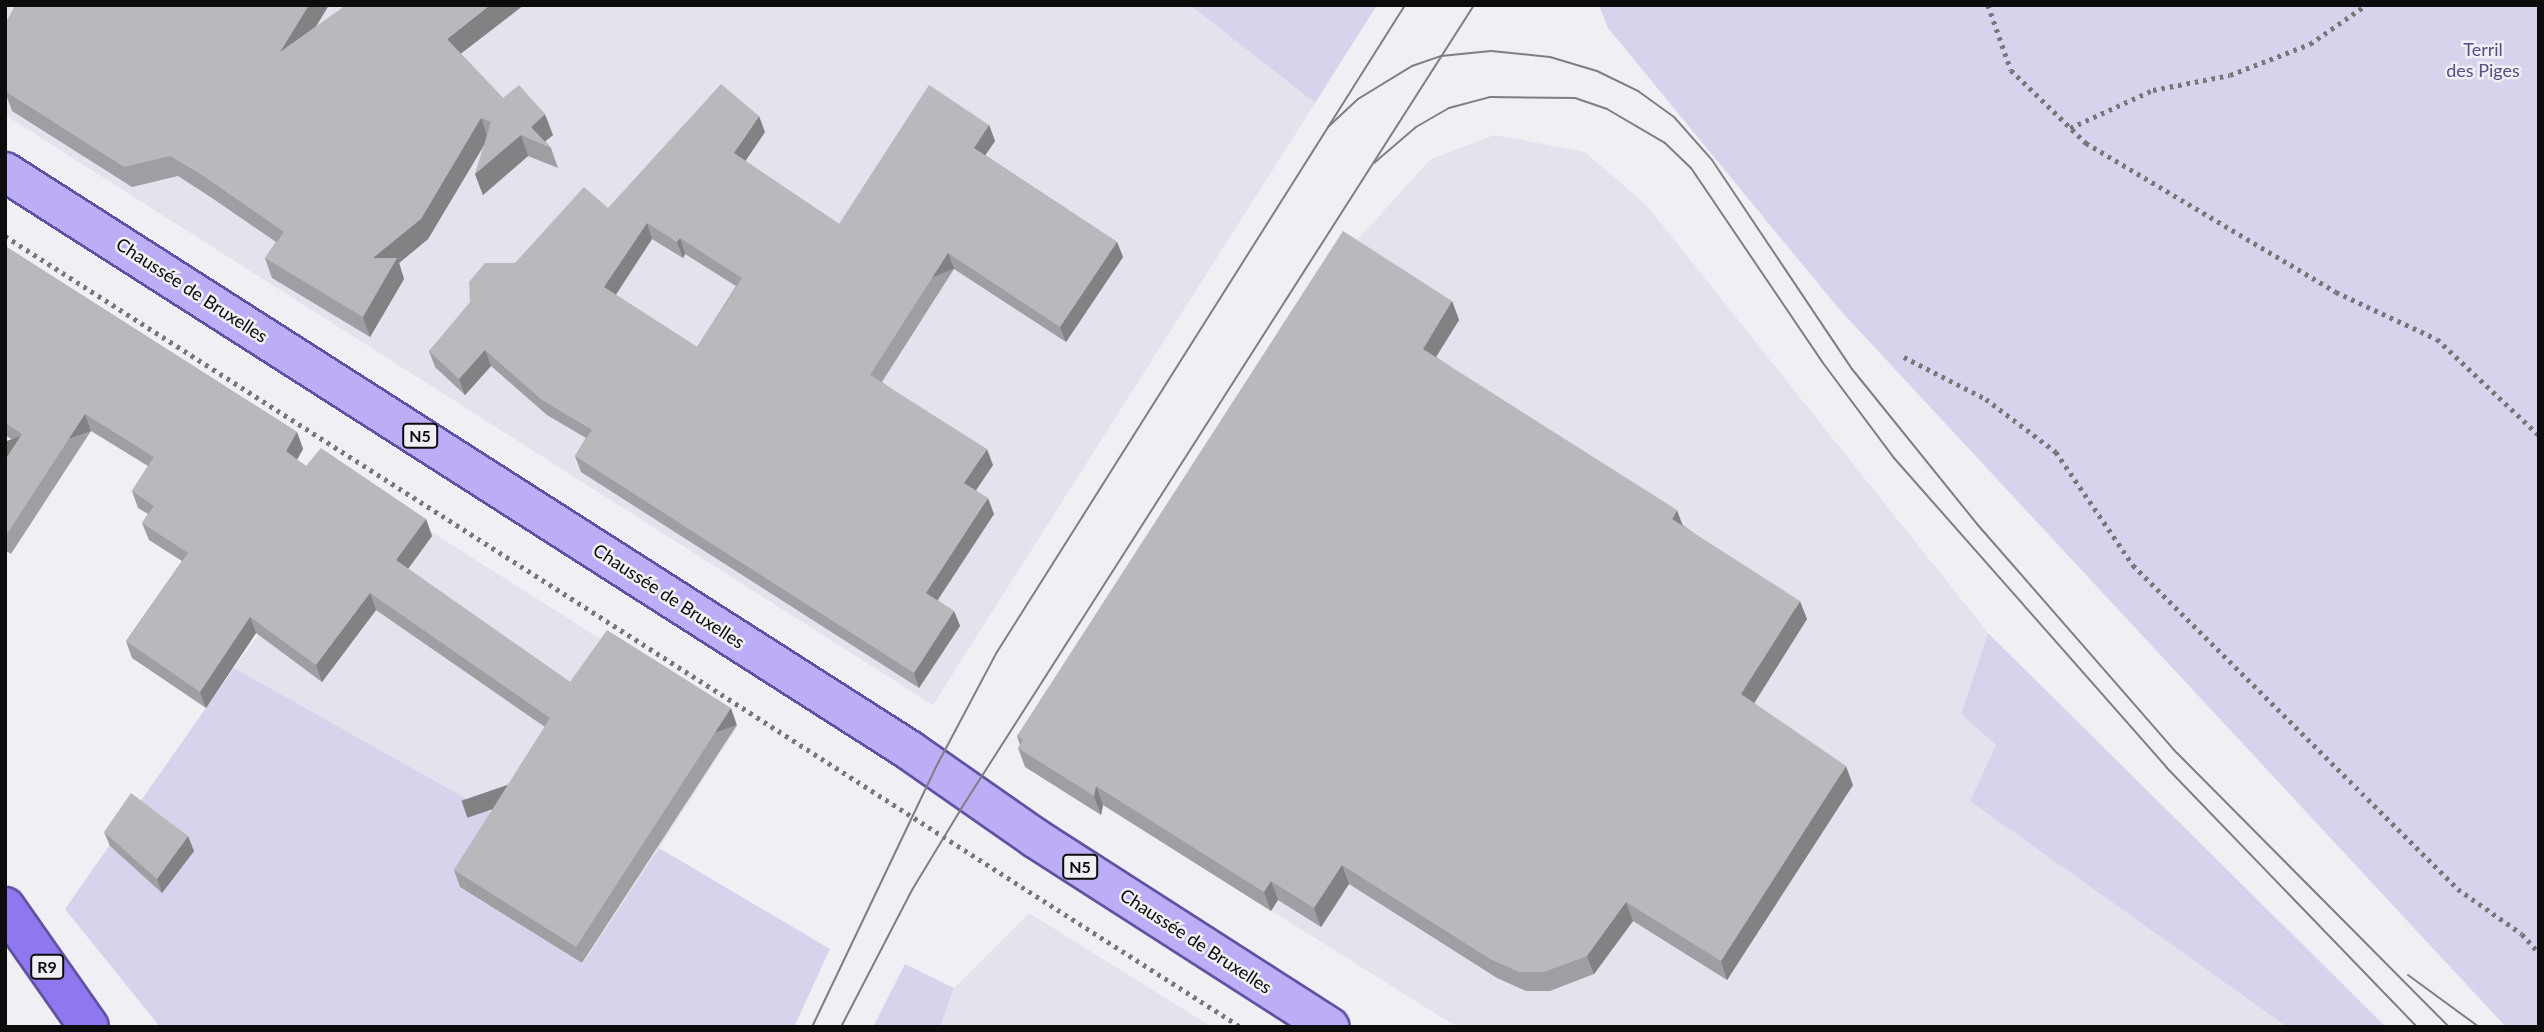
<!DOCTYPE html>
<html>
<head>
<meta charset="utf-8">
<style>
	body { margin:0 }
	#map { position:relative; width:2544px; height:1032px; overflow:hidden; background:#efeff4; font-family:Lato,sans-serif }
	div>[style] { position:absolute }
	.built>* { inset:0; background:#e3e2ed }
	.green>* { inset:0; background:#d6d3ed }
	.path>* { height:4.5px; margin-top:-2.25px; transform-origin:0; background:repeating-linear-gradient(90deg,#777779 0 3.5px,transparent 0 8.5px) }
	.roads { filter:drop-shadow(2px 0 #6152a1) drop-shadow(-2px 0 #6152a1) drop-shadow(0 2px #6152a1) drop-shadow(0 -2px #6152a1) }
	.primary>* { height:38px; margin:-19px; padding:0 19px; transform-origin:19px; border-radius:19px; background:#bcadf6 }
	.motorway>* { height:38px; margin:-19px; padding:0 19px; transform-origin:19px; border-radius:19px; background:#8f77f0 }
	.tram>* { height:2px; margin:-1px; padding:0 1px; transform-origin:1px; border-radius:1px; background:#7f7f82 }
	.wall>* { inset:0; background:#9f9fa3 }
	.shaded-wall>* { inset:0; background:#828284; transform-origin:0 0 }
	.building>* { inset:0; background:#b9b9bd }
	span { translate:-50% -50%; white-space:nowrap; text-align:center; line-height:1.15; -webkit-text-stroke:5px #efeff4; paint-order:stroke }
	.shield-label span { padding:2px 5px; background:#efeff4; border:2px solid; border-radius:5px; -webkit-text-stroke-width:0 }
	.shield-label { font-size:16px; color:#0c0c0d; font-weight:700 }
	.park-label { font-size:18px; color:#564d82 }
	.street-label { font-size:18px; color:#0c0c0d }
	.frame { position:absolute; inset:0; border:7px solid #0c0c0d; pointer-events:none }
</style>
</head>
<body>
<div id="map">
	<div class="built">
		<i style="clip-path:polygon(5px 5px,1190px 5px,1315px 103px,933px 705px,5px 115px)"></i>
		<i style="clip-path:polygon(1495px 135px,1585px 152px,1648px 207px,1988px 633px,1961px 714px,1996px 745px,1970px 801px,2287px 1027px,1457px 1027px,1023px 755px,1350px 248px,1431px 159px)"></i>
		<i style="clip-path:polygon(373px 495px,738px 726px,584px 964px,461px 888px,504px 821px,234px 668px,309px 566px)"></i>
		<i style="clip-path:polygon(1029px 913px,1212px 1027px,940px 1027px,954px 988px)"></i>
	</div>
	<div class="green">
		<i style="clip-path:polygon(1190px 5px,1377px 5px,1315px 103px)"></i>
		<i style="clip-path:polygon(1599px 5px,2539px 5px,2539px 1027px,2506px 1027px,1839px 309px,1608px 28px)"></i>
		<i style="clip-path:polygon(1988px 633px,2386px 1027px,2287px 1027px,1970px 801px,1996px 745px,1961px 714px)"></i>
		<i style="clip-path:polygon(234px 668px,504px 820px,461px 888px,583px 964px,659px 848px,830px 949px,794px 1027px,160px 1027px,65px 909px)"></i>
		<i style="clip-path:polygon(905px 964px,954px 988px,940px 1027px,873px 1027px)"></i>
	</div>
	<div class="path">
		<i style="left:1988px;top:5px;width:69px;rotate:70.5deg"></i>
		<i style="left:2011px;top:70px;width:105px;rotate:44.2deg"></i>
		<i style="left:2086px;top:143px;width:291px;rotate:30.8deg"></i>
		<i style="left:2336px;top:292px;width:111px;rotate:25deg"></i>
		<i style="left:2437px;top:339px;width:140px;rotate:43.3deg"></i>
		<i style="left:2070px;top:128px;width:91px;rotate:-24.6deg"></i>
		<i style="left:2153px;top:90px;width:78px;rotate:-11deg"></i>
		<i style="left:2230px;top:75px;width:86px;rotate:-21.2deg"></i>
		<i style="left:2310px;top:44px;width:68px;rotate:-34.9deg"></i>
		<i style="left:5px;top:236px;width:1467px;rotate:32.62deg"></i>
		<i style="left:1904px;top:357px;width:92px;rotate:27.1deg"></i>
		<i style="left:1986px;top:399px;width:88px;rotate:37.1deg"></i>
		<i style="left:2056px;top:452px;width:137px;rotate:55.7deg"></i>
		<i style="left:2133px;top:565px;width:459px;rotate:44.9deg"></i>
		<i style="left:2458px;top:889px;width:78px;rotate:35.1deg"></i>
		<i style="left:2522px;top:934px;width:25px;rotate:48deg"></i>
	</div>
	<div class="roads">
		<div class="primary">
			<i style="left:5px;top:172px;width:1073px;rotate:32.59deg"></i>
			<i style="left:909px;top:750px;width:154px;rotate:34.9deg"></i>
			<i style="left:1035px;top:838px;width:350px;rotate:32.7deg"></i>
		</div>
		<div class="motorway">
			<i style="left:5px;top:907px;width:146px;rotate:55deg"></i>
		</div>
	</div>
	<div class="tram">
		<i style="left:1328px;top:127px;width:41px;rotate:-43deg"></i>
		<i style="left:1358px;top:99px;width:63px;rotate:-31.4deg"></i>
		<i style="left:1412px;top:66px;width:31px;rotate:-19deg"></i>
		<i style="left:1441px;top:56px;width:50px;rotate:-5.7deg"></i>
		<i style="left:1491px;top:51px;width:59px;rotate:5.8deg"></i>
		<i style="left:1550px;top:57px;width:49px;rotate:16.6deg"></i>
		<i style="left:1597px;top:71px;width:46px;rotate:26deg"></i>
		<i style="left:1638px;top:91px;width:44px;rotate:35.8deg"></i>
		<i style="left:1674px;top:117px;width:57px;rotate:48.5deg"></i>
		<i style="left:1712px;top:160px;width:252px;rotate:56.2deg"></i>
		<i style="left:1852px;top:369px;width:199px;rotate:51.1deg"></i>
		<i style="left:1977px;top:524px;width:304px;rotate:48.9deg"></i>
		<i style="left:2177px;top:753px;width:386px;rotate:45.2deg"></i>
		<i style="left:1374px;top:163px;width:55px;rotate:-40.6deg"></i>
		<i style="left:1416px;top:127px;width:38px;rotate:-30deg"></i>
		<i style="left:1449px;top:108px;width:42px;rotate:-15deg"></i>
		<i style="left:1490px;top:97px;width:85px;rotate:0.7deg"></i>
		<i style="left:1575px;top:98px;width:34px;rotate:19deg"></i>
		<i style="left:1607px;top:109px;width:67px;rotate:30.4deg"></i>
		<i style="left:1665px;top:143px;width:36px;rotate:44deg"></i>
		<i style="left:1691px;top:168px;width:235px;rotate:55.9deg"></i>
		<i style="left:1823px;top:363px;width:119px;rotate:53.2deg"></i>
		<i style="left:1894px;top:458px;width:412px;rotate:48.6deg"></i>
		<i style="left:2166px;top:767px;width:361px;rotate:46deg"></i>
		<i style="left:2408px;top:975px;width:88px;rotate:36.2deg"></i>
		<i style="left:812px;top:1027px;width:288px;rotate:-64.5deg"></i>
		<i style="left:936px;top:767px;width:130px;rotate:-62.1deg"></i>
		<i style="left:997px;top:652px;width:765px;rotate:-57.76deg"></i>
		<i style="left:841px;top:1027px;width:154px;rotate:-62.6deg"></i>
		<i style="left:912px;top:890px;width:104px;rotate:-58.8deg"></i>
		<i style="left:966px;top:801px;width:944px;rotate:-57.45deg"></i>
	</div>
	<div class="wall">
		<i style="clip-path:polygon(16px 5px,329px 5px,316px 27px,461px 54px,503px 98px,553px 135px,545px 141px,551px 148px,558px 168px,528px 156px,483px 195px,475px 174px,485px 144px,428px 239px,399px 263px,404px 279px,370px 337px,272px 278px,265px 258px,276px 242px,209px 196px,178px 176px,132px 187px,12px 111px,5px 92px,5px 24px)"></i>
		<i style="clip-path:polygon(evenodd,989px 125px,995px 141px,985px 155px,1117px 242px,1123px 257px,1066px 342px,954px 269px,882px 382px,993px 465px,976px 490px,994px 514px,937px 600px,954px 611px,960px 626px,919px 688px,581px 472px,575px 456px,586px 438px,547px 415px,491px 366px,465px 395px,435px 367px,429px 351px,515px 263px,608px 208px,765px 132px,745px 161px,839px 224px,989px 125px,652px 239px,683px 258px,685px 254px,736px 286px,697px 347px,616px 295px,652px 239px)"></i>
		<i style="clip-path:polygon(5px 246px,297px 432px,303px 449px,297px 460px,306px 466px,426px 519px,432px 536px,408px 569px,570px 682px,737px 725px,582px 963px,460px 887px,454px 870px,545px 727px,376px 610px,322px 682px,256px 633px,206px 708px,132px 658px,126px 641px,182px 561px,149px 540px,142px 523px,148px 514px,138px 508px,132px 491px,148px 466px,91px 431px,11px 554px,5px 550px,5px 460px,17px 443px,5px 435px)"></i>
		<i style="clip-path:polygon(1452px 301px,1459px 320px,1436px 357px,1683px 525px,1807px 619px,1754px 703px,1853px 785px,1727px 980px,1633px 921px,1594px 974px,1550px 991px,1526px 991px,1497px 978px,1349px 884px,1321px 927px,1278px 900px,1271px 911px,1103px 805px,1101px 815px,1025px 767px,1018px 748px,1020px 745px,1017px 736px)"></i>
		<i style="clip-path:polygon(104px 832px,194px 851px,162px 893px,110px 846px)"></i>
	</div>
	<div class="shaded-wall">
		<i style="clip-path:polygon(309px 5px,329px 5px,287px 72px,280px 52px)"></i>
		<i style="clip-path:polygon(490px 5px,524px 5px,454px 59px,447px 39px)"></i>
		<i style="clip-path:polygon(545px 114px,553px 135px,542px 144px,531px 127px)"></i>
		<i style="clip-path:polygon(759px 116px,765px 132px,740px 169px,734px 153px)"></i>
		<i style="clip-path:polygon(481px 118px,488px 138px,428px 239px,399px 263px,404px 279px,370px 337px,363px 317px,373px 258px)"></i>
		<i style="clip-path:polygon(989px 125px,995px 141px,980px 163px,974px 148px)"></i>
		<i style="clip-path:polygon(521px 135px,528px 156px,483px 195px,475px 174px)"></i>
		<i style="clip-path:polygon(647px 223px,652px 239px,610px 303px,604px 287px)"></i>
		<i style="clip-path:polygon(680px 238px,685px 254px,683px 258px,677px 242px)"></i>
		<i style="clip-path:polygon(1117px 242px,1123px 257px,1066px 342px,1060px 327px)"></i>
		<i style="left:948px;top:253px;width:17px;height:145px;rotate:69deg"></i>
		<i style="clip-path:polygon(1452px 301px,1459px 320px,1429px 368px,1423px 349px)"></i>
		<i style="clip-path:polygon(485px 350px,491px 366px,465px 395px,459px 379px)"></i>
		<i style="left:85px;top:414px;width:18px;height:147px;rotate:71deg"></i>
		<i style="clip-path:polygon(297px 432px,303px 449px,292px 468px,286px 451px)"></i>
		<i style="clip-path:polygon(987px 449px,993px 465px,970px 499px,964px 483px)"></i>
		<i style="clip-path:polygon(988px 498px,994px 514px,932px 609px,926px 593px)"></i>
		<i style="clip-path:polygon(1677px 510px,1684px 529px,1672px 519px)"></i>
		<i style="clip-path:polygon(426px 519px,432px 536px,402px 577px,396px 560px)"></i>
		<i style="clip-path:polygon(370px 593px,376px 610px,322px 682px,316px 665px)"></i>
		<i style="clip-path:polygon(1800px 601px,1807px 619px,1748px 713px,1741px 694px)"></i>
		<i style="clip-path:polygon(954px 611px,960px 626px,919px 688px,914px 673px)"></i>
		<i style="clip-path:polygon(250px 617px,256px 633px,206px 708px,200px 692px)"></i>
		<i style="left:731px;top:708px;width:18px;height:285px;rotate:71deg"></i>
		<i style="clip-path:polygon(1846px 766px,1853px 785px,1727px 980px,1721px 961px)"></i>
		<i style="clip-path:polygon(1096px 786px,1103px 805px,1101px 815px,1094px 796px)"></i>
		<i style="clip-path:polygon(188px 836px,194px 851px,162px 893px,157px 879px)"></i>
		<i style="clip-path:polygon(1342px 865px,1349px 884px,1321px 927px,1314px 908px)"></i>
		<i style="clip-path:polygon(1271px 881px,1278px 900px,1271px 911px,1264px 892px)"></i>
		<i style="clip-path:polygon(1626px 902px,1633px 921px,1594px 974px,1587px 956px)"></i>
	</div>
	<div class="building">
		<i style="clip-path:polygon(17px 5px,309px 5px,280px 52px,346px 5px,490px 5px,447px 39px,503px 98px,519px 85px,545px 114px,531px 127px,551px 148px,521px 135px,475px 174px,491px 122px,481px 118px,421px 219px,373px 258px,397px 258px,363px 317px,265px 258px,284px 232px,202px 175px,170px 156px,124px 167px,5px 91px,5px 24px)"></i>
		<i style="clip-path:polygon(evenodd,721px 84px,759px 116px,734px 153px,839px 224px,929px 85px,989px 125px,974px 148px,1117px 242px,1060px 327px,948px 253px,870px 375px,987px 449px,964px 483px,988px 498px,926px 593px,954px 611px,914px 673px,575px 456px,592px 430px,542px 400px,485px 350px,459px 379px,429px 351px,470px 302px,469px 282px,485px 263px,515px 263px,584px 187px,608px 208px,721px 84px,647px 223px,677px 242px,680px 238px,742px 278px,697px 347px,604px 287px,647px 223px)"></i>
		<i style="clip-path:polygon(1343px 231px,1452px 301px,1423px 349px,1677px 510px,1672px 519px,1800px 601px,1741px 694px,1846px 766px,1721px 961px,1626px 902px,1587px 956px,1544px 972px,1519px 972px,1490px 959px,1342px 865px,1314px 908px,1271px 881px,1264px 892px,1096px 786px,1094px 796px,1018px 748px,1023px 740px,1017px 736px)"></i>
		<i style="clip-path:polygon(5px 246px,297px 432px,286px 451px,306px 466px,321px 448px,426px 519px,396px 560px,570px 682px,607px 630px,731px 708px,576px 947px,454px 870px,550px 718px,370px 593px,316px 665px,250px 617px,200px 692px,126px 641px,188px 553px,142px 523px,154px 506px,132px 491px,154px 457px,85px 414px,5px 537px,5px 460px,22px 434px,5px 423px)"></i>
		<i style="clip-path:polygon(131px 793px,188px 836px,157px 879px,104px 832px)"></i>
	</div>
	<div class="shield-label">
		<span style="left:420px;top:436px">N5</span>
		<span style="left:1080px;top:867px">N5</span>
		<span style="left:47px;top:967px">R9</span>
	</div>
	<div class="park-label">
		<span style="left:2483px;top:60px">Terril<br>des Piges</span>
	</div>
	<div class="street-label">
		<span style="left:192px;top:290px;rotate:33deg">Chaussée de Bruxelles</span>
		<span style="left:669px;top:596px;rotate:33deg">Chaussée de Bruxelles</span>
		<span style="left:1196px;top:941px;rotate:33deg">Chaussée de Bruxelles</span>
	</div>
	<div class="frame"></div>
</div>
</body>
</html>
